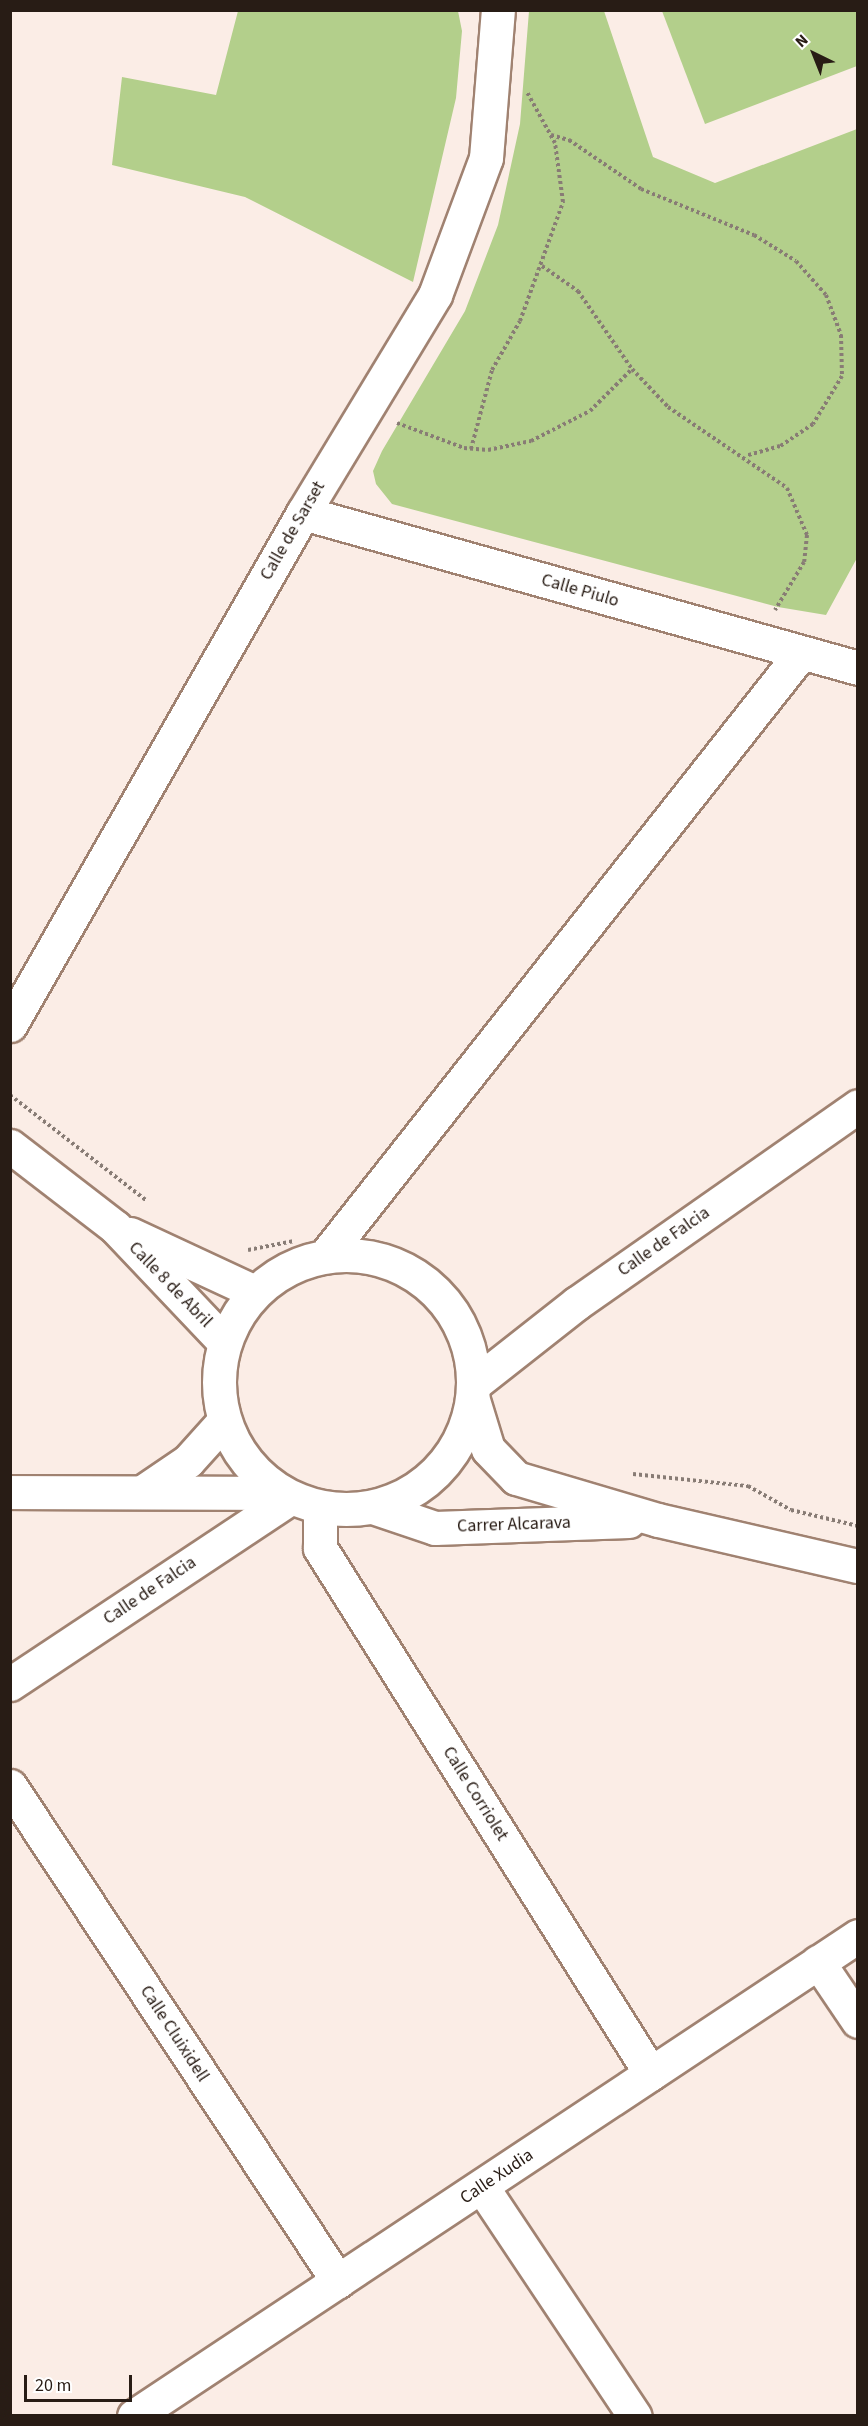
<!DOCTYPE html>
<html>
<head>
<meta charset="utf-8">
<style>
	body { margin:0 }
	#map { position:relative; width:868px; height:2426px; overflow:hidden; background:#fbede6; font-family:"Source Sans 3",sans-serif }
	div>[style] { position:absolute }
	.green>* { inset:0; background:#b3cf8b }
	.path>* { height:4px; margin-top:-2px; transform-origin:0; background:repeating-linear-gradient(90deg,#887c75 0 3px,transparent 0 6px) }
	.roads { filter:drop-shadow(2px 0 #a08271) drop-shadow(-2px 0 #a08271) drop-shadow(0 2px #a08271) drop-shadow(0 -2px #a08271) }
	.street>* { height:33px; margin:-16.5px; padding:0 16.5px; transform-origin:16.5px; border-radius:16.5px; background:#fff }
	.street>.ring { margin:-16.5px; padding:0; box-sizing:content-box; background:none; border:33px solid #fff; border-radius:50% }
	span { translate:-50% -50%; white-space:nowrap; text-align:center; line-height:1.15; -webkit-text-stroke:5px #fff; paint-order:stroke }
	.street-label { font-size:18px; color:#281c15 }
	.frame { position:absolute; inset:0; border:12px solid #281c15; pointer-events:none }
	.north { position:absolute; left:784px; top:24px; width:60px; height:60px; -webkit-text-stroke:4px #fff; paint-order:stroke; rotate:317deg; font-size:16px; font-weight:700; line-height:24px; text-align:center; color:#281c15 }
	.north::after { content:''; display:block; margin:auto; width:21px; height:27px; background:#281c15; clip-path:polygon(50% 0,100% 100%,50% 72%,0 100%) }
	.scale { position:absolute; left:24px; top:2375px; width:108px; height:27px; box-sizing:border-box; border:3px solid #281c15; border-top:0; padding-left:8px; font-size:18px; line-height:21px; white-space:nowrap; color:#281c15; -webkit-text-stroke:4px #fff; paint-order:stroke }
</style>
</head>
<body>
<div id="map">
	<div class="green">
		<i style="clip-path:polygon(238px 11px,458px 11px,462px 31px,456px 98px,413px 282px,245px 197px,112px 165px,122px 77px,216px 95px)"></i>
		<i style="clip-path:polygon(529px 11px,604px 11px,653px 157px,715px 183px,857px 129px,857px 558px,826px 615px,778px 607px,392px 504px,376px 484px,373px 471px,382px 451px,465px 311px,498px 225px,520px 124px)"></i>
		<i style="clip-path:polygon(662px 11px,857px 11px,857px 66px,705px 124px)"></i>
	</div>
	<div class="path">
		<i style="left:551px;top:135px;width:19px;rotate:16deg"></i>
		<i style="left:569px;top:140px;width:87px;rotate:34.2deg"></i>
		<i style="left:641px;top:189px;width:122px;rotate:22.2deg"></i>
		<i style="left:754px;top:235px;width:49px;rotate:31.8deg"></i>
		<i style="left:796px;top:261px;width:45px;rotate:48.6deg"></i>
		<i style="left:826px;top:295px;width:43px;rotate:69.4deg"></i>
		<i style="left:841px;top:335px;width:41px;rotate:88.6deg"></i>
		<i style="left:842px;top:376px;width:56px;rotate:121.1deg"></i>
		<i style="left:813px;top:424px;width:40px;rotate:146deg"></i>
		<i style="left:780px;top:446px;width:35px;rotate:164deg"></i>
		<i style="left:542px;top:266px;width:44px;rotate:34.8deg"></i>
		<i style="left:578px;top:291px;width:95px;rotate:55.3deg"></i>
		<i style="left:397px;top:423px;width:72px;rotate:20.5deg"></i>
		<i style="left:464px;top:448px;width:24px;rotate:5deg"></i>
		<i style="left:488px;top:450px;width:44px;rotate:-11.8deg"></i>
		<i style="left:531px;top:441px;width:66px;rotate:-27deg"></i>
		<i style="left:590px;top:411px;width:59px;rotate:-45deg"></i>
		<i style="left:632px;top:369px;width:52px;rotate:46.5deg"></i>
		<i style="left:668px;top:407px;width:144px;rotate:34.2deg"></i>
		<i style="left:787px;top:488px;width:51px;rotate:66.9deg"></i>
		<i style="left:807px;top:535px;width:27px;rotate:96deg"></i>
		<i style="left:804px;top:562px;width:56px;rotate:121.1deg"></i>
		<i style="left:471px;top:449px;width:82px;rotate:-75.1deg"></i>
		<i style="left:492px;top:370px;width:56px;rotate:-60.3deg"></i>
		<i style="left:520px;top:321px;width:127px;rotate:-70.1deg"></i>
		<i style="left:563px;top:202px;width:60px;rotate:-97.7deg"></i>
		<i style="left:555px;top:143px;width:58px;rotate:-118.8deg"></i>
		<i style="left:10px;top:1095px;width:173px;rotate:37.7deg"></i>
		<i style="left:248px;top:1250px;width:47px;rotate:-11.1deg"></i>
		<i style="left:633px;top:1474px;width:116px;rotate:6deg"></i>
		<i style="left:748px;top:1486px;width:49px;rotate:29.2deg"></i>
		<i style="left:791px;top:1510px;width:69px;rotate:13.4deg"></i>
	</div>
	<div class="roads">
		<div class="street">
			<i style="left:303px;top:513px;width:576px;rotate:15.6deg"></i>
			<i style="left:10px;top:1025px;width:590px;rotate:-60.22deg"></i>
			<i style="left:303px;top:513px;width:255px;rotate:-58.8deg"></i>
			<i style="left:435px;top:295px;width:146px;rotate:-69.6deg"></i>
			<i style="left:486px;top:158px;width:148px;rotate:-85.4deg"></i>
			<i style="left:10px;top:1146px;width:133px;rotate:37.6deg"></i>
			<i style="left:115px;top:1227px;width:158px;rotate:46.5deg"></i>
			<i style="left:130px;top:1234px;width:138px;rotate:24.9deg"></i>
			<i class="ring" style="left:219px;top:1255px;width:221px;height:221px"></i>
			<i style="left:325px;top:1256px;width:768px;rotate:-51.71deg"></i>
			<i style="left:474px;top:1384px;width:131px;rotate:-38.2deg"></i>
			<i style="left:577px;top:1303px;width:343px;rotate:-35deg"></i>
			<i style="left:473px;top:1400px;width:51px;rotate:73deg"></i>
			<i style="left:488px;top:1449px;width:40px;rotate:46deg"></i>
			<i style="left:516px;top:1478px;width:148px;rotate:16.5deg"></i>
			<i style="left:658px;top:1520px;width:205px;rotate:13deg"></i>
			<i style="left:144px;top:1491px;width:53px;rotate:-34.3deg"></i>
			<i style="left:188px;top:1461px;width:54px;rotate:-48deg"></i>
			<i style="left:10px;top:1492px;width:271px;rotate:0.2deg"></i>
			<i style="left:373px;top:1507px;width:65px;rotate:18.7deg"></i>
			<i style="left:435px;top:1528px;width:194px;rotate:-2.1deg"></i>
			<i style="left:320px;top:1508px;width:40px;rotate:90deg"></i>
			<i style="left:320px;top:1548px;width:621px;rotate:57.82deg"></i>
			<i style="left:10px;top:1684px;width:336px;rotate:-33.6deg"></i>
			<i style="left:10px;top:1786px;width:594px;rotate:56.47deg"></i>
			<i style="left:818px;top:1962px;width:71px;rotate:55.9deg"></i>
			<i style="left:482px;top:2187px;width:275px;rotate:56.3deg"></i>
			<i style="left:134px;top:2416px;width:869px;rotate:-33.54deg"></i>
		</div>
	</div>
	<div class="street-label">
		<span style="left:293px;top:531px;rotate:-60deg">Calle de Sarset</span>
		<span style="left:580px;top:591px;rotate:16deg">Calle Piulo</span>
		<span style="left:664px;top:1242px;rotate:-35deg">Calle de Falcia</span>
		<span style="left:170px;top:1285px;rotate:46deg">Calle 8 de Abril</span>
		<span style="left:514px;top:1525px;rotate:-2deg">Carrer Alcarava</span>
		<span style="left:150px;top:1591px;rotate:-34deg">Calle de Falcia</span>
		<span style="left:475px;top:1794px;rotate:58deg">Calle Corriolet</span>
		<span style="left:174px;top:2034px;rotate:57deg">Calle Cluixidell</span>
		<span style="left:497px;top:2177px;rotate:-34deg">Calle Xudia</span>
	</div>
	<div class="frame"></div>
	<div class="north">N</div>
	<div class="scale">20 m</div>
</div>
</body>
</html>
